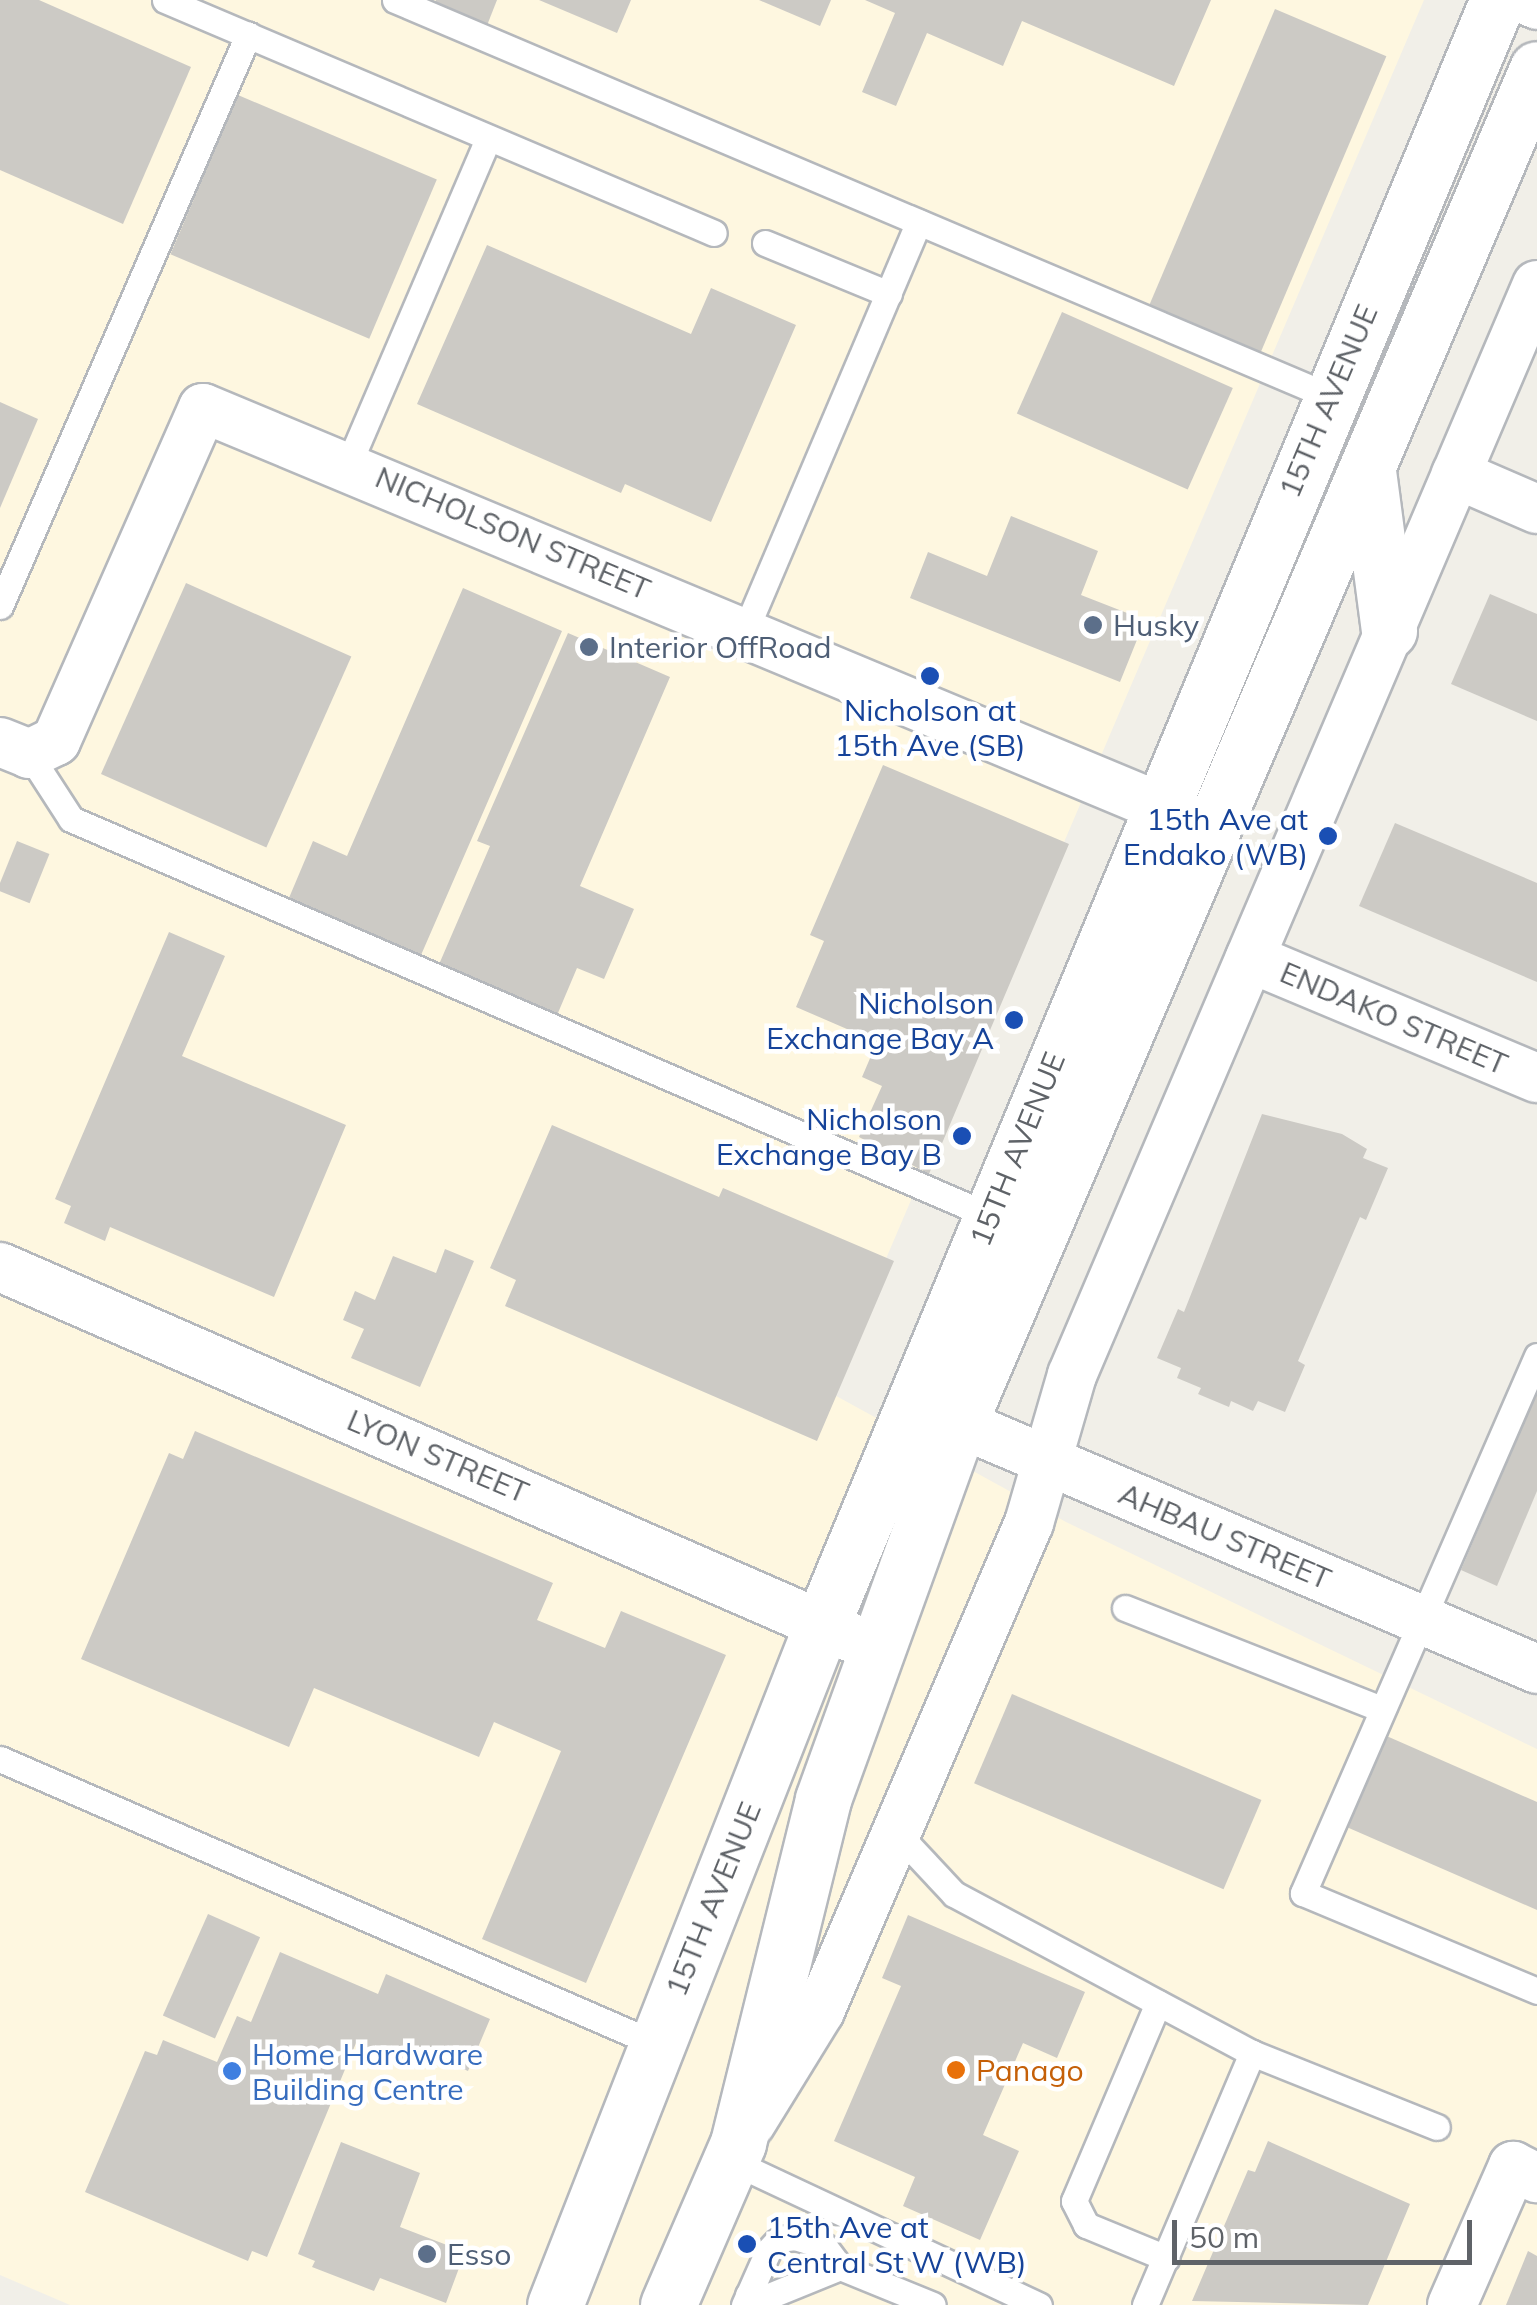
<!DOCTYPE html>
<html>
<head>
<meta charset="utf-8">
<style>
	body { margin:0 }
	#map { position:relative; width:1537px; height:2305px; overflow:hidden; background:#f1efe8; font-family:Mulish,sans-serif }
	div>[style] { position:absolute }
	.commercial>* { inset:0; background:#fef7e0 }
	.building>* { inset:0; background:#cccac5; transform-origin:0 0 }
	.roads { filter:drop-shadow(2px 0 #b5b8bc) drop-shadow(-2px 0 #b5b8bc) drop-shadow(0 2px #b5b8bc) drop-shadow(0 -2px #b5b8bc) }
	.lane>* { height:25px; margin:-12.5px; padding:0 12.5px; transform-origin:12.5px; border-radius:12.5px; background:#fff }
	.street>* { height:48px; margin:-24px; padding:0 24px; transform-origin:24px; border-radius:24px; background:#fff }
	.secondary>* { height:55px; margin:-27.5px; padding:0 27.5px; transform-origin:27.5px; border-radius:27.5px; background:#fff }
	.dots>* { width:28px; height:28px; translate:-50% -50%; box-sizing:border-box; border:5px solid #fff; border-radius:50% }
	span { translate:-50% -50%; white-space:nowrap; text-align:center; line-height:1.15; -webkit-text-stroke:9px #fff; paint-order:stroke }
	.street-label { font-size:30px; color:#5f6368 }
	.service-label { font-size:30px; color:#4e5e75 }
	.left { translate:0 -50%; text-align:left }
	.transit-label { font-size:30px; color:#164399 }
	.right { translate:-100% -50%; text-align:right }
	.shop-label { font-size:30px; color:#366cbe }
	.food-label { font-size:30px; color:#c56008 }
	.scale { position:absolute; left:1172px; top:2220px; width:300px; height:45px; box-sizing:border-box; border:5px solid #5f6368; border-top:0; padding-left:12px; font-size:30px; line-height:35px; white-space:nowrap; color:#5f6368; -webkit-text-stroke:8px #fff; paint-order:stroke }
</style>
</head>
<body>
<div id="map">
	<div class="commercial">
		<i style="clip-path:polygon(0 0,1424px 0,829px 1392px,1066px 1522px,1537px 1749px,1537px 2305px,70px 2305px,0 2275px)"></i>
	</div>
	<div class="building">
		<i style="clip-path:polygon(0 0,39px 0,191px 67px,123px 224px,0 170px)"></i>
		<i style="clip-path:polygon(436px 0,497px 0,486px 28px,433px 6px)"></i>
		<i style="clip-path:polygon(539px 0,631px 0,617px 33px)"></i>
		<i style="clip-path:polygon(759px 0,831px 0,820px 26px)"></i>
		<i style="clip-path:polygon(865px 0,1211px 0,1174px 86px,1022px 21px,1003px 66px,927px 33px,896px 106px,862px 92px,895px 13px)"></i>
		<i style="left:1275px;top:9px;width:121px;height:327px;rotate:23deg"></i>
		<i style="left:238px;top:95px;width:216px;height:173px;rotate:23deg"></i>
		<i style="clip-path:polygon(487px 245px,691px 334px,711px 288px,796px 325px,711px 522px,625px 484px,621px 493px,417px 404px)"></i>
		<i style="left:1062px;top:312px;width:187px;height:111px;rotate:24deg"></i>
		<i style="clip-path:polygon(0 402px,38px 419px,0 508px)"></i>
		<i style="clip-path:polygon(1011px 516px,1098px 551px,1081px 595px,1145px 620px,1120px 682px,910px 598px,928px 552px,987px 576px)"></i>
		<i style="left:186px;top:583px;width:181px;height:209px;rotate:24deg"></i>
		<i style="clip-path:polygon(463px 588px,562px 631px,418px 962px,286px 905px,313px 841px,347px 856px)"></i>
		<i style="clip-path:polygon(1490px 594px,1537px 614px,1537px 721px,1451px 684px)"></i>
		<i style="clip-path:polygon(568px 633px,670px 677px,580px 886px,634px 909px,604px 979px,577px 968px,555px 1020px,437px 969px,490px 846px,477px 841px)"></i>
		<i style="clip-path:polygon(883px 765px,1069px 844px,929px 1174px,859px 1137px,882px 1086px,862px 1077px,877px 1042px,796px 1007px,824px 941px,810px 935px)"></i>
		<i style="clip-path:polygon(1395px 823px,1537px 883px,1537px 982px,1359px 906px)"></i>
		<i style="left:17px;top:841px;width:35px;height:53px;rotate:22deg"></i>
		<i style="clip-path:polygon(169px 932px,225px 956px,182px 1056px,346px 1125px,274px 1297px,110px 1227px,105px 1241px,64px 1223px,71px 1206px,55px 1199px)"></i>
		<i style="clip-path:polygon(1262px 1114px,1342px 1134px,1367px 1149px,1363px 1158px,1388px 1168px,1366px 1220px,1360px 1217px,1298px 1361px,1305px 1365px,1285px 1412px,1258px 1401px,1253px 1411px,1231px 1401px,1229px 1407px,1198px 1394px,1201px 1388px,1177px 1378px,1181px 1368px,1157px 1358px,1178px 1309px,1184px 1312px)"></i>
		<i style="clip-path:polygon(552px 1125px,719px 1197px,723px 1188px,894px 1261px,817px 1441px,505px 1306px,516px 1280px,490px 1268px)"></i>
		<i style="clip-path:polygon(445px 1249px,474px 1261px,420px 1387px,351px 1358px,364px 1329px,343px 1320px,355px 1291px,375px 1300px,393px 1256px,436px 1273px)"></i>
		<i style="clip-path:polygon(1537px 1392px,1537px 1491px,1497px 1586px,1461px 1570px)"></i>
		<i style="clip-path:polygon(195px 1431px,553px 1583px,537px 1620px,605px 1648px,621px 1611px,726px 1655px,586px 1983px,482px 1939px,561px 1751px,494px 1722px,479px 1757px,314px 1688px,289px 1747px,81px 1659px,169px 1453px,183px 1459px)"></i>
		<i style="left:1012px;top:1694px;width:271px;height:97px;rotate:23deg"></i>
		<i style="clip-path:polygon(1382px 1734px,1537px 1802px,1537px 1910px,1342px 1825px)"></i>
		<i style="left:208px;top:1914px;width:57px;height:111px;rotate:24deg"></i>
		<i style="clip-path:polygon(908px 1915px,1085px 1992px,1057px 2058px,1023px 2043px,983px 2135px,1019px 2151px,980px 2240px,903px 2206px,915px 2177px,834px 2141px,901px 1986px,882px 1978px)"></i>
		<i style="clip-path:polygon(280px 1952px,378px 1994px,386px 1974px,490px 2019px,468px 2071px,414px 2048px,407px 2064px,356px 2043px,267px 2257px,252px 2251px,248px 2261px,85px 2192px,145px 2051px,157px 2055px,163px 2040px,217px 2062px,237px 2016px,251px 2022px)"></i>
		<i style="clip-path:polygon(1268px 2141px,1410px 2204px,1368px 2305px,1192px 2301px,1248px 2170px,1255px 2172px)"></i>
		<i style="clip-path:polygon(341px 2142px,420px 2173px,400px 2227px,465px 2252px,446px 2303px,380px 2278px,374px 2291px,312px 2267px,315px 2261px,298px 2254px)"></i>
		<i style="clip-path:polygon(1528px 2251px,1537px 2256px,1537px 2305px,1506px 2305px)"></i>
	</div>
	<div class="roads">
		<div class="lane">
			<i style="left:165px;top:0;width:596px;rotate:23deg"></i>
			<i style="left:395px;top:0;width:1014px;rotate:22.98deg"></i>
			<i style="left:765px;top:243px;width:134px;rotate:22.4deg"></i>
			<i style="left:349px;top:463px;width:353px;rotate:-66.8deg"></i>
			<i style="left:0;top:606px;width:623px;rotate:-66.52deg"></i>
			<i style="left:745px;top:631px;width:444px;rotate:-67deg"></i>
			<i style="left:29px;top:754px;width:77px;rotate:57.1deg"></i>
			<i style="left:71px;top:819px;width:1001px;rotate:23.36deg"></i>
			<i style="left:1537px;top:1356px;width:586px;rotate:113.55deg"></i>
			<i style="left:1303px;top:1893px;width:254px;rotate:22.7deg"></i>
			<i style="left:1125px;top:1608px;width:275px;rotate:21.5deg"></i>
			<i style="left:0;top:1759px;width:715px;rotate:23.48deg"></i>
			<i style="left:896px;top:1832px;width:85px;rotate:46.9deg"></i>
			<i style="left:954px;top:1894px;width:338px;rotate:28.1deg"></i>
			<i style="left:1252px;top:2053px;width:199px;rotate:21.8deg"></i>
			<i style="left:1158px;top:2003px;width:215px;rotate:113deg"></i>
			<i style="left:1074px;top:2201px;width:27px;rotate:63deg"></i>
			<i style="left:1086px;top:2225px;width:87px;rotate:22.4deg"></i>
			<i style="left:731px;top:2161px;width:340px;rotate:25.1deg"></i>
			<i style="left:748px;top:2295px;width:21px;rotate:3deg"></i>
			<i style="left:769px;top:2296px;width:77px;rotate:-22.2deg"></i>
			<i style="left:744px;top:2305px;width:59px;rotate:-66deg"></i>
			<i style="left:768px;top:2251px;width:16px;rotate:-47deg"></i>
			<i style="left:779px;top:2239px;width:16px;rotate:-7deg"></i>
			<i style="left:795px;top:2237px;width:30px;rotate:17deg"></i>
			<i style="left:824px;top:2246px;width:26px;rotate:53deg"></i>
			<i style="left:840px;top:2267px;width:100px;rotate:22.2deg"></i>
			<i style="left:1145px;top:2305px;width:274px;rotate:-67deg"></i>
		</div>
		<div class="street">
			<i style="left:1526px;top:0;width:12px;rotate:24deg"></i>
			<i style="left:1456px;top:474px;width:88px;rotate:23.4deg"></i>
			<i style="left:0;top:742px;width:31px;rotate:22deg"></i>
			<i style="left:29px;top:754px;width:30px;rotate:-26deg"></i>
			<i style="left:56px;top:741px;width:364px;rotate:-66.2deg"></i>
			<i style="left:203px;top:408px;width:1076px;rotate:22.63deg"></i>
			<i style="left:1250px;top:958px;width:311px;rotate:22.7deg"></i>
			<i style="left:0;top:1267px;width:954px;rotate:23.53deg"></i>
			<i style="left:924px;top:1408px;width:666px;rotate:23.06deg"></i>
			<i style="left:751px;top:2123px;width:132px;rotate:-58.4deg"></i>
			<i style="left:820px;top:2011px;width:531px;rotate:-66.82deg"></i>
			<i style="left:1029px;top:1523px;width:154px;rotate:-73.8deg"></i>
			<i style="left:1072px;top:1375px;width:1185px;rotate:-66.9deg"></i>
			<i style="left:1452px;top:2305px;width:152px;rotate:-66.3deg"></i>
			<i style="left:1513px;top:2166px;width:27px;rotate:27deg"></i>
		</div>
		<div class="secondary">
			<i style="left:1368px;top:471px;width:161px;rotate:82.5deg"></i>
			<i style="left:555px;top:2305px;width:734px;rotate:-68.58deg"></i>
			<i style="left:823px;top:1622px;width:1757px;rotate:-67.41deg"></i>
			<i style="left:668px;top:2305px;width:176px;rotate:-66.6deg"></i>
			<i style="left:738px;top:2143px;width:354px;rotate:-76.1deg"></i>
			<i style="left:823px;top:1799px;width:400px;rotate:-70.1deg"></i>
			<i style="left:959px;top:1423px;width:1472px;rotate:-66.88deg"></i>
		</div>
	</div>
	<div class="dots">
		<i style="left:1093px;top:625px;background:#5c6f8a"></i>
		<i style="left:589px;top:647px;background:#5c6f8a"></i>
		<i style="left:930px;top:676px;background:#1a4fb4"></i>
		<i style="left:1328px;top:836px;background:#1a4fb4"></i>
		<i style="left:1014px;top:1020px;background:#1a4fb4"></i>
		<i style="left:962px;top:1136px;background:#1a4fb4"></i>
		<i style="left:956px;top:2070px;background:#e8710a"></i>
		<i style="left:232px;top:2071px;background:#3f7fe0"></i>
		<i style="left:747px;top:2244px;background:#1a4fb4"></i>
		<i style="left:427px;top:2254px;background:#5c6f8a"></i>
	</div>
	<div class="street-label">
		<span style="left:1328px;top:401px;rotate:-67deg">15TH AVENUE</span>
		<span style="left:513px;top:533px;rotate:23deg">NICHOLSON STREET</span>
		<span style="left:1394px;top:1018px;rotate:23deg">ENDAKO STREET</span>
		<span style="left:1017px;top:1149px;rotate:-68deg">15TH AVENUE</span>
		<span style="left:438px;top:1456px;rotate:23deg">LYON STREET</span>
		<span style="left:1225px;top:1536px;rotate:23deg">AHBAU STREET</span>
		<span style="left:713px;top:1899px;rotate:-68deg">15TH AVENUE</span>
	</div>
	<div class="service-label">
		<span class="left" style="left:1113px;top:625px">Husky</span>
		<span class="left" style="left:609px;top:647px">Interior OffRoad</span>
		<span class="left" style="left:447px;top:2254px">Esso</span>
	</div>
	<div class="transit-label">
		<span style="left:930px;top:727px">Nicholson at<br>15th Ave (SB)</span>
		<span class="right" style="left:1308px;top:836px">15th Ave at<br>Endako (WB)</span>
		<span class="right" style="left:994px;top:1020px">Nicholson<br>Exchange Bay A</span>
		<span class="right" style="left:942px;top:1136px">Nicholson<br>Exchange Bay B</span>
		<span class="left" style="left:767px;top:2244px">15th Ave at<br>Central St W (WB)</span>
	</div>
	<div class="shop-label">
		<span class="left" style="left:252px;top:2071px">Home Hardware<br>Building Centre</span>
	</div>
	<div class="food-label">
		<span class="left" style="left:976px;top:2070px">Panago</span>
	</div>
	<div class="scale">50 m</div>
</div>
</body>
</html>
